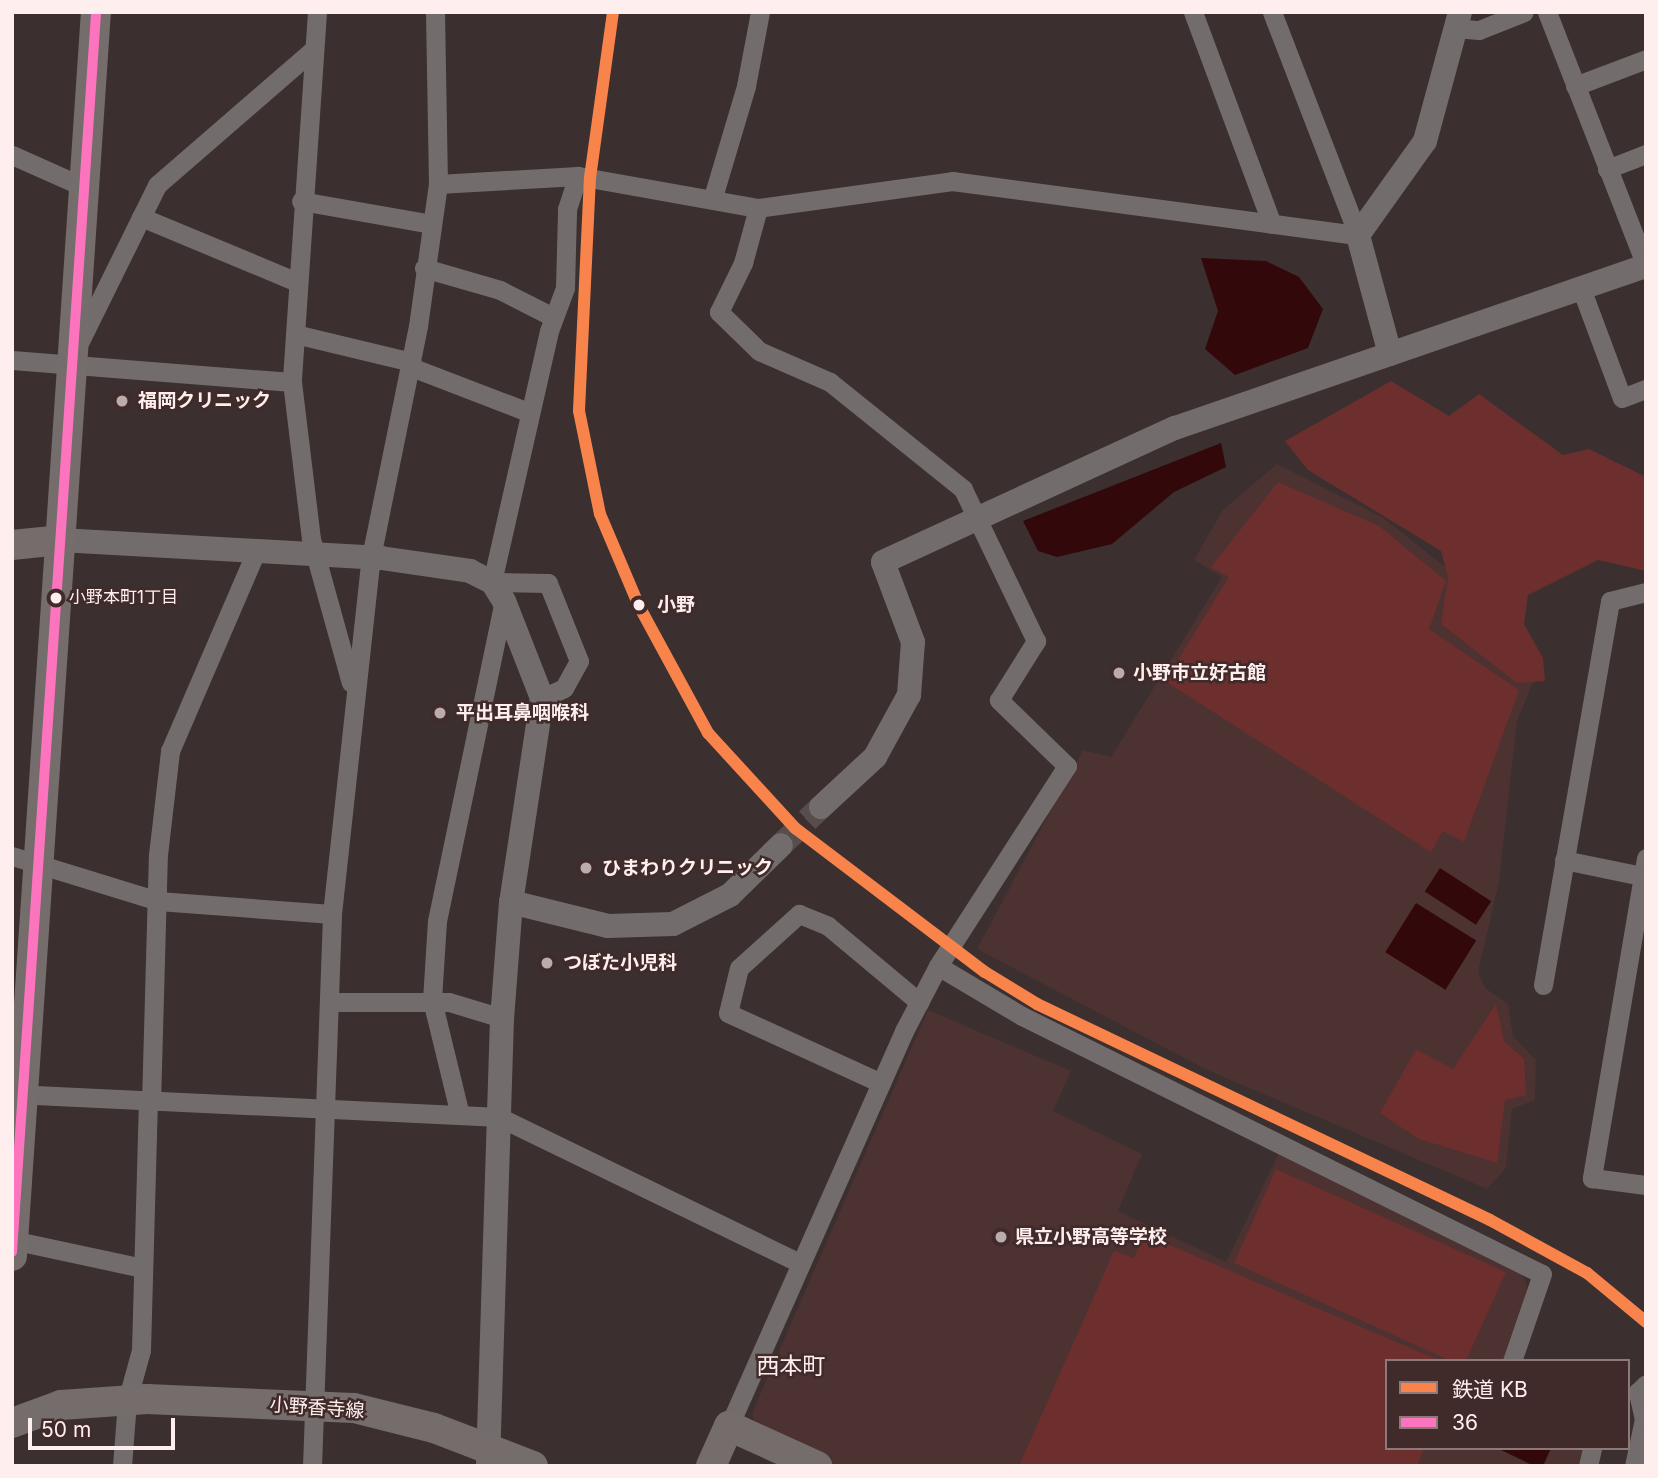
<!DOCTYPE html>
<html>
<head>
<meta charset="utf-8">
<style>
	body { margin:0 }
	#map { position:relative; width:1658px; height:1478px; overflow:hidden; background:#3b2f2f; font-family:Inter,"Noto Sans JP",sans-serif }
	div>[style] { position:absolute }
	.built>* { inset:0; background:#4c3230 }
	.green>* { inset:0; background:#6d2e2e }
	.water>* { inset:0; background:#33080a; transform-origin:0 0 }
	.tertiary-tunnel>* { height:24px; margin-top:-12px; transform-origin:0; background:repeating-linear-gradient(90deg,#584c4c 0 24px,transparent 0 36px) }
	.minor>* { height:19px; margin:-9.5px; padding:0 9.5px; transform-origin:9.5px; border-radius:9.5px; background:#726d6c }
	.tertiary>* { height:24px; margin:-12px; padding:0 12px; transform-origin:12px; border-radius:12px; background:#726d6c }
	.primary>* { height:30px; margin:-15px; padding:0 15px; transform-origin:15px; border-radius:15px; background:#756c6c }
	.bus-1>* { height:10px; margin:-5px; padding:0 5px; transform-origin:5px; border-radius:5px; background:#fc73be }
	.rail-1>* { height:12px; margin:-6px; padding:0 6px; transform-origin:6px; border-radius:6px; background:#f8844c }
	.dots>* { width:19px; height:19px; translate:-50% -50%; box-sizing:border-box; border:4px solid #402b2a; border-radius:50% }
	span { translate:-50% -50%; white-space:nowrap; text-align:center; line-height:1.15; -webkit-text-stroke:5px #402b2a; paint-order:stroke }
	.bus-label { font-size:17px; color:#feefee }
	.left { translate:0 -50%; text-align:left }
	.poi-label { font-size:19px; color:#feefee; font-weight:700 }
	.stop-label { font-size:19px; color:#feefee; font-weight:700 }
	.street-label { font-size:19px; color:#feefee }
	.quarter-label { font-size:23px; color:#feefee }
	.frame { position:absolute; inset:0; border:14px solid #feefee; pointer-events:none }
	.legend { position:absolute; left:1385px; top:1359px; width:245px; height:91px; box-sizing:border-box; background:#402b2a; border:2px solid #8c7978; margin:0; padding:9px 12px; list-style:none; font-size:21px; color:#feefee }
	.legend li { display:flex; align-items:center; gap:14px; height:35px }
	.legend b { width:35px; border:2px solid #8c7978 }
	.scale { position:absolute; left:28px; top:1418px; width:147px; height:32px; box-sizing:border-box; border:4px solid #feefee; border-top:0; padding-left:9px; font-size:21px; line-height:24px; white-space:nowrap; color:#feefee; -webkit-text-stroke:5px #402b2a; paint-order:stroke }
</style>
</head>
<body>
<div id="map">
	<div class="built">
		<i style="clip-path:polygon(1277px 464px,1382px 517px,1454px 574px,1534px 680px,1517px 721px,1499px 882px,1478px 972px,1485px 988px,1508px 1004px,1513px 1036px,1536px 1060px,1535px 1100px,1512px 1109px,1506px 1168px,1487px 1189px,1207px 1070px,977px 949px,1083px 750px,1111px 757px,1222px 577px,1194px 560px,1222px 511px)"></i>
		<i style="clip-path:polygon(928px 1010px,1071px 1071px,1053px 1111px,1142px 1154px,1118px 1211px,1226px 1262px,1280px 1151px,1517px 1266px,1527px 1284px,1525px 1313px,1507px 1361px,1387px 1361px,1387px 1448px,1588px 1448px,1584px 1466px,836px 1466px,758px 1432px,752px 1413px)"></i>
	</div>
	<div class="green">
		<i style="clip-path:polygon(1391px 381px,1449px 416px,1479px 394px,1563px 455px,1589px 449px,1646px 477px,1646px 571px,1598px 560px,1528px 595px,1524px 624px,1543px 658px,1545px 681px,1517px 683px,1441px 624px,1448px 577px,1441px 551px,1308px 470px,1285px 441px)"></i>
		<i style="clip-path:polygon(1278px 482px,1379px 526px,1446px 581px,1429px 629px,1519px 690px,1464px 842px,1443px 831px,1431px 852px,1165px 681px,1229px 577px,1211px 567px)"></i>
		<i style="clip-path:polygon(1496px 1004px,1504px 1041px,1524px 1059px,1526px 1095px,1505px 1100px,1497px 1163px,1419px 1139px,1380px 1113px,1416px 1049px,1453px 1069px)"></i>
		<i style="clip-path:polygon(1276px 1169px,1506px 1272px,1466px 1361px,1451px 1361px,1234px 1263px)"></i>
		<i style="clip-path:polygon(1144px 1234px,1441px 1361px,1387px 1361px,1387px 1448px,1424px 1448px,1417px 1466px,1019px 1466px,1114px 1251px,1134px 1258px)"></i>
	</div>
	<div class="water">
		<i style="clip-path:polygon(1201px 258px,1266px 261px,1299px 277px,1323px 309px,1308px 348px,1235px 375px,1205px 349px,1218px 311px)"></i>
		<i style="clip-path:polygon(1221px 443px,1226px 467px,1174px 492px,1112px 544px,1057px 557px,1038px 551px,1023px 521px)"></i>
		<i style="left:1440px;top:868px;width:61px;height:28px;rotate:33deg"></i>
		<i style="left:1416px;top:903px;width:71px;height:58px;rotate:32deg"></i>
		<i style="clip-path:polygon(1497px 1448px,1551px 1448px,1543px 1466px,1534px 1466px)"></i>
	</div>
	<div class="tertiary-tunnel">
		<i style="left:781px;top:845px;width:55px;rotate:-43.5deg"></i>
	</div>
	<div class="minor">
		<i style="left:317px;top:12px;width:371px;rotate:93.9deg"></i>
		<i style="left:292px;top:382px;width:158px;rotate:83.1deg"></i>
		<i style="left:311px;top:539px;width:149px;rotate:74.5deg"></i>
		<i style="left:1193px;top:12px;width:226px;rotate:69.6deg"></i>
		<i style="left:1547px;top:12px;width:273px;rotate:68.7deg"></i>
		<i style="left:1455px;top:28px;width:24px;rotate:5deg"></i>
		<i style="left:1479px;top:30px;width:48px;rotate:-21.8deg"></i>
		<i style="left:1575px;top:86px;width:76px;rotate:-20.8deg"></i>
		<i style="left:12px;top:155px;width:79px;rotate:24deg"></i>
		<i style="left:1607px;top:169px;width:42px;rotate:-21deg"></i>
		<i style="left:438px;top:184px;width:140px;rotate:-3.3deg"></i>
		<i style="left:578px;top:176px;width:183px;rotate:10.1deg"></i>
		<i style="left:758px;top:208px;width:196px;rotate:-7.9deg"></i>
		<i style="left:952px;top:181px;width:410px;rotate:7.6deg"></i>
		<i style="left:1358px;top:235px;width:239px;rotate:-111.1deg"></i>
		<i style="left:713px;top:197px;width:116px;rotate:-73.4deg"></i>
		<i style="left:746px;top:86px;width:75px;rotate:-79.3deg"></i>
		<i style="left:301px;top:201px;width:132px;rotate:10deg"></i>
		<i style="left:141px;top:217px;width:167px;rotate:22.6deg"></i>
		<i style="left:424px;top:268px;width:79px;rotate:16.1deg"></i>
		<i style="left:500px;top:290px;width:59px;rotate:27deg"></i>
		<i style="left:1581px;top:288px;width:117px;rotate:69.6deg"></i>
		<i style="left:1622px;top:398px;width:26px;rotate:-21deg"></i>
		<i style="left:295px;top:334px;width:120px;rotate:13.5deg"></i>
		<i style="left:79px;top:343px;width:176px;rotate:-63.7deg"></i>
		<i style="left:157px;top:185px;width:206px;rotate:-40.9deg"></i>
		<i style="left:12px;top:360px;width:281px;rotate:4.5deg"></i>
		<i style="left:411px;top:367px;width:125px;rotate:21deg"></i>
		<i style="left:542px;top:698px;width:24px;rotate:-24deg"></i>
		<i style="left:564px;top:688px;width:31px;rotate:-61deg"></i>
		<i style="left:579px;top:661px;width:84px;rotate:-111.7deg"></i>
		<i style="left:548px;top:583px;width:56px;rotate:-179deg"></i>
		<i style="left:492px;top:582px;width:257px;rotate:-77.2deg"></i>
		<i style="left:549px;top:331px;width:46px;rotate:-69.6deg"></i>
		<i style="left:565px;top:288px;width:79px;rotate:-88.5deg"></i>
		<i style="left:567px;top:209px;width:35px;rotate:-72deg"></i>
		<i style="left:12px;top:856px;width:153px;rotate:17.1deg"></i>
		<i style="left:158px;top:901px;width:174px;rotate:4.3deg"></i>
		<i style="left:1646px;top:858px;width:325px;rotate:99.6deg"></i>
		<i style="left:1592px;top:1178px;width:54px;rotate:7.4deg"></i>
		<i style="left:1564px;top:860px;width:80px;rotate:11.6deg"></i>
		<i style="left:938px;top:966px;width:98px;rotate:30.8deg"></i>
		<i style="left:1022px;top:1016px;width:580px;rotate:26.39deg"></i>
		<i style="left:1542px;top:1274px;width:92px;rotate:109deg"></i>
		<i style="left:1543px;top:985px;width:390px;rotate:-80.1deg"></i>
		<i style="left:1610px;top:601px;width:37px;rotate:-14deg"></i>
		<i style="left:330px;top:1002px;width:119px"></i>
		<i style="left:449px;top:1002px;width:55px;rotate:16.8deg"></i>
		<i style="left:881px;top:1083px;width:168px;rotate:-155.4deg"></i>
		<i style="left:728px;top:1013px;width:46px;rotate:-76.3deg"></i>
		<i style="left:739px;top:968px;width:81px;rotate:-42deg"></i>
		<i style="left:799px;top:914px;width:31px;rotate:22deg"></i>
		<i style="left:828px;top:926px;width:119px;rotate:39.9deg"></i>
		<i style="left:14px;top:1094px;width:486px;rotate:2.7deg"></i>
		<i style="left:499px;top:1117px;width:332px;rotate:25.9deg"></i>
		<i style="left:151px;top:1103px;width:248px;rotate:-88.4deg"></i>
		<i style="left:158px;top:855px;width:105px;rotate:-83.4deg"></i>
		<i style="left:170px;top:751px;width:220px;rotate:-66.7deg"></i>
		<i style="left:460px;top:1115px;width:118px;rotate:-103.7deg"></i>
		<i style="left:432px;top:1000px;width:79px;rotate:-86.4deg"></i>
		<i style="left:437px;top:921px;width:327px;rotate:-78.2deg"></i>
		<i style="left:12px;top:1240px;width:134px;rotate:12.1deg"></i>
		<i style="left:729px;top:1426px;width:432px;rotate:-66.1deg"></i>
		<i style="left:904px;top:1031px;width:73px;rotate:-62.4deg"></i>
		<i style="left:938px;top:966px;width:238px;rotate:-57.2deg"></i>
		<i style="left:1067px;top:766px;width:95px;rotate:-135.9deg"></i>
		<i style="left:999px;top:700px;width:70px;rotate:-57.9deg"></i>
		<i style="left:1036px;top:641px;width:169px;rotate:-115.7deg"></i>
		<i style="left:963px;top:489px;width:171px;rotate:-141.2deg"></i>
		<i style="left:830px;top:382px;width:77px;rotate:-156.4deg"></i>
		<i style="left:759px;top:351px;width:56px;rotate:-135.7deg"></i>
		<i style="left:719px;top:312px;width:55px;rotate:-63.9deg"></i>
		<i style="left:743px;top:263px;width:57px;rotate:-74.7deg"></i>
		<i style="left:122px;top:1466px;width:65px;rotate:-85.6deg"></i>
		<i style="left:127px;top:1401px;width:53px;rotate:-74.6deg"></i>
		<i style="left:141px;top:1350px;width:247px;rotate:-88.4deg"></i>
		<i style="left:312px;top:1466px;width:552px;rotate:-87.92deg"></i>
		<i style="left:332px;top:914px;width:359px;rotate:-83.8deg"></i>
		<i style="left:371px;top:557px;width:236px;rotate:-78.5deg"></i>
		<i style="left:418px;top:326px;width:143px;rotate:-82deg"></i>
		<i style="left:438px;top:184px;width:172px;rotate:-91deg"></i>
		<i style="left:1588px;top:1466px;width:18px;rotate:-77deg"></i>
		<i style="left:1634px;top:1466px;width:48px;rotate:-78deg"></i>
		<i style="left:1644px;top:1419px;width:28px;rotate:-103deg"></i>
		<i style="left:1638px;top:1392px;width:11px;rotate:-45deg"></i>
	</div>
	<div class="tertiary">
		<i style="left:1390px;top:354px;width:123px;rotate:-105.1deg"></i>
		<i style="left:1358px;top:235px;width:115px;rotate:-54.5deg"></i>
		<i style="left:1425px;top:141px;width:134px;rotate:-74.8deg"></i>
		<i style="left:60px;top:540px;width:322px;rotate:3.2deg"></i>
		<i style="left:381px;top:558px;width:90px;rotate:8.3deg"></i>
		<i style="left:470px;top:571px;width:25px;rotate:27deg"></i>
		<i style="left:492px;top:582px;width:22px;rotate:58deg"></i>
		<i style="left:504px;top:601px;width:104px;rotate:68.6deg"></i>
		<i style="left:542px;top:698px;width:206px;rotate:98.6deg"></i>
		<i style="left:511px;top:902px;width:116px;rotate:94.4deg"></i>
		<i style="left:502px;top:1018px;width:448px;rotate:91.8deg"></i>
		<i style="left:821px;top:807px;width:74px;rotate:-42.8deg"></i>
		<i style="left:875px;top:757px;width:71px;rotate:-61.3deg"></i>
		<i style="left:909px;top:695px;width:53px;rotate:-85.7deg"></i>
		<i style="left:913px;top:642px;width:85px;rotate:-110.6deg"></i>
		<i style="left:883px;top:562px;width:321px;rotate:-24.7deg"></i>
		<i style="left:1175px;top:428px;width:498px;rotate:-19deg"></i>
		<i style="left:511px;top:902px;width:100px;rotate:13.9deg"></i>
		<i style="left:608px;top:926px;width:65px;rotate:-1.8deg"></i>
		<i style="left:673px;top:924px;width:64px;rotate:-27deg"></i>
		<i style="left:730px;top:895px;width:71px;rotate:-44.4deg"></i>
	</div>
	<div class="primary">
		<i style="left:12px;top:545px;width:48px;rotate:-5.9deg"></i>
		<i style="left:12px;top:1256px;width:1247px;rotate:-86.14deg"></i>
		<i style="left:12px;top:1423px;width:52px;rotate:-20.2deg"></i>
		<i style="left:61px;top:1405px;width:86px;rotate:-4deg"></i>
		<i style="left:147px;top:1399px;width:207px;rotate:2.5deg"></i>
		<i style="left:354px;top:1408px;width:82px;rotate:14deg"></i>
		<i style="left:434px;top:1428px;width:106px;rotate:21deg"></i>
		<i style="left:711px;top:1466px;width:44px;rotate:-65.8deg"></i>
		<i style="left:729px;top:1426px;width:97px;rotate:24.4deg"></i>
	</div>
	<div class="bus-1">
		<i style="left:12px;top:1252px;width:1243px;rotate:-86.12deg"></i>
	</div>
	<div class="rail-1">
		<i style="left:613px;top:12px;width:167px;rotate:97.9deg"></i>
		<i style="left:590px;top:177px;width:234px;rotate:92.7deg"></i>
		<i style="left:579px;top:411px;width:105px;rotate:78.5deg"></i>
		<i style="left:600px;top:514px;width:100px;rotate:67deg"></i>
		<i style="left:639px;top:606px;width:145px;rotate:61.5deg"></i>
		<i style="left:708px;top:733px;width:129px;rotate:47.5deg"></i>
		<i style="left:795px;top:828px;width:238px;rotate:37.2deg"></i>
		<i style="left:985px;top:972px;width:61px;rotate:31.6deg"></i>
		<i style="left:1037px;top:1004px;width:502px;rotate:25.49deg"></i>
		<i style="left:1490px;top:1220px;width:111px;rotate:28.7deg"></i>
		<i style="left:1587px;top:1273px;width:77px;rotate:39.7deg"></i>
	</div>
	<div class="dots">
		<i style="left:122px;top:401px;background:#baacab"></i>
		<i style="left:56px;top:598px;background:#feefee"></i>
		<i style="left:639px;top:605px;background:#feefee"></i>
		<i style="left:1119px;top:673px;background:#baacab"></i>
		<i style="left:440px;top:713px;background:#baacab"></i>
		<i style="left:586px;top:868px;background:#baacab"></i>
		<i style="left:547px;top:963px;background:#baacab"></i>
		<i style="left:1001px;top:1237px;background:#baacab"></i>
	</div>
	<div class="bus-label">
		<span class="left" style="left:69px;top:598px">小野本町1丁目</span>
	</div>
	<div class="poi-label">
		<span class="left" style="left:138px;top:401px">福岡クリニック</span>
		<span class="left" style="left:1133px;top:673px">小野市立好古館</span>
		<span class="left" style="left:456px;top:713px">平出耳鼻咽喉科</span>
		<span class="left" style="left:602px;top:868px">ひまわりクリニック</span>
		<span class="left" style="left:563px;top:963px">つぼた小児科</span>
		<span class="left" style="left:1015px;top:1237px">県立小野高等学校</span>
	</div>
	<div class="stop-label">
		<span class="left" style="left:657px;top:605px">小野</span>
	</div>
	<div class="street-label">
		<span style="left:317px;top:1408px;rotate:4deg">小野香寺線</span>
	</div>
	<div class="quarter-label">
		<span style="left:791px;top:1366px">西本町</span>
	</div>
	<div class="frame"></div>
	<ul class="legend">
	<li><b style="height:9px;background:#f8844c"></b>鉄道 KB</li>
	<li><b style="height:9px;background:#fc73be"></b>36</li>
	</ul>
	<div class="scale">50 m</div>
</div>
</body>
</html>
